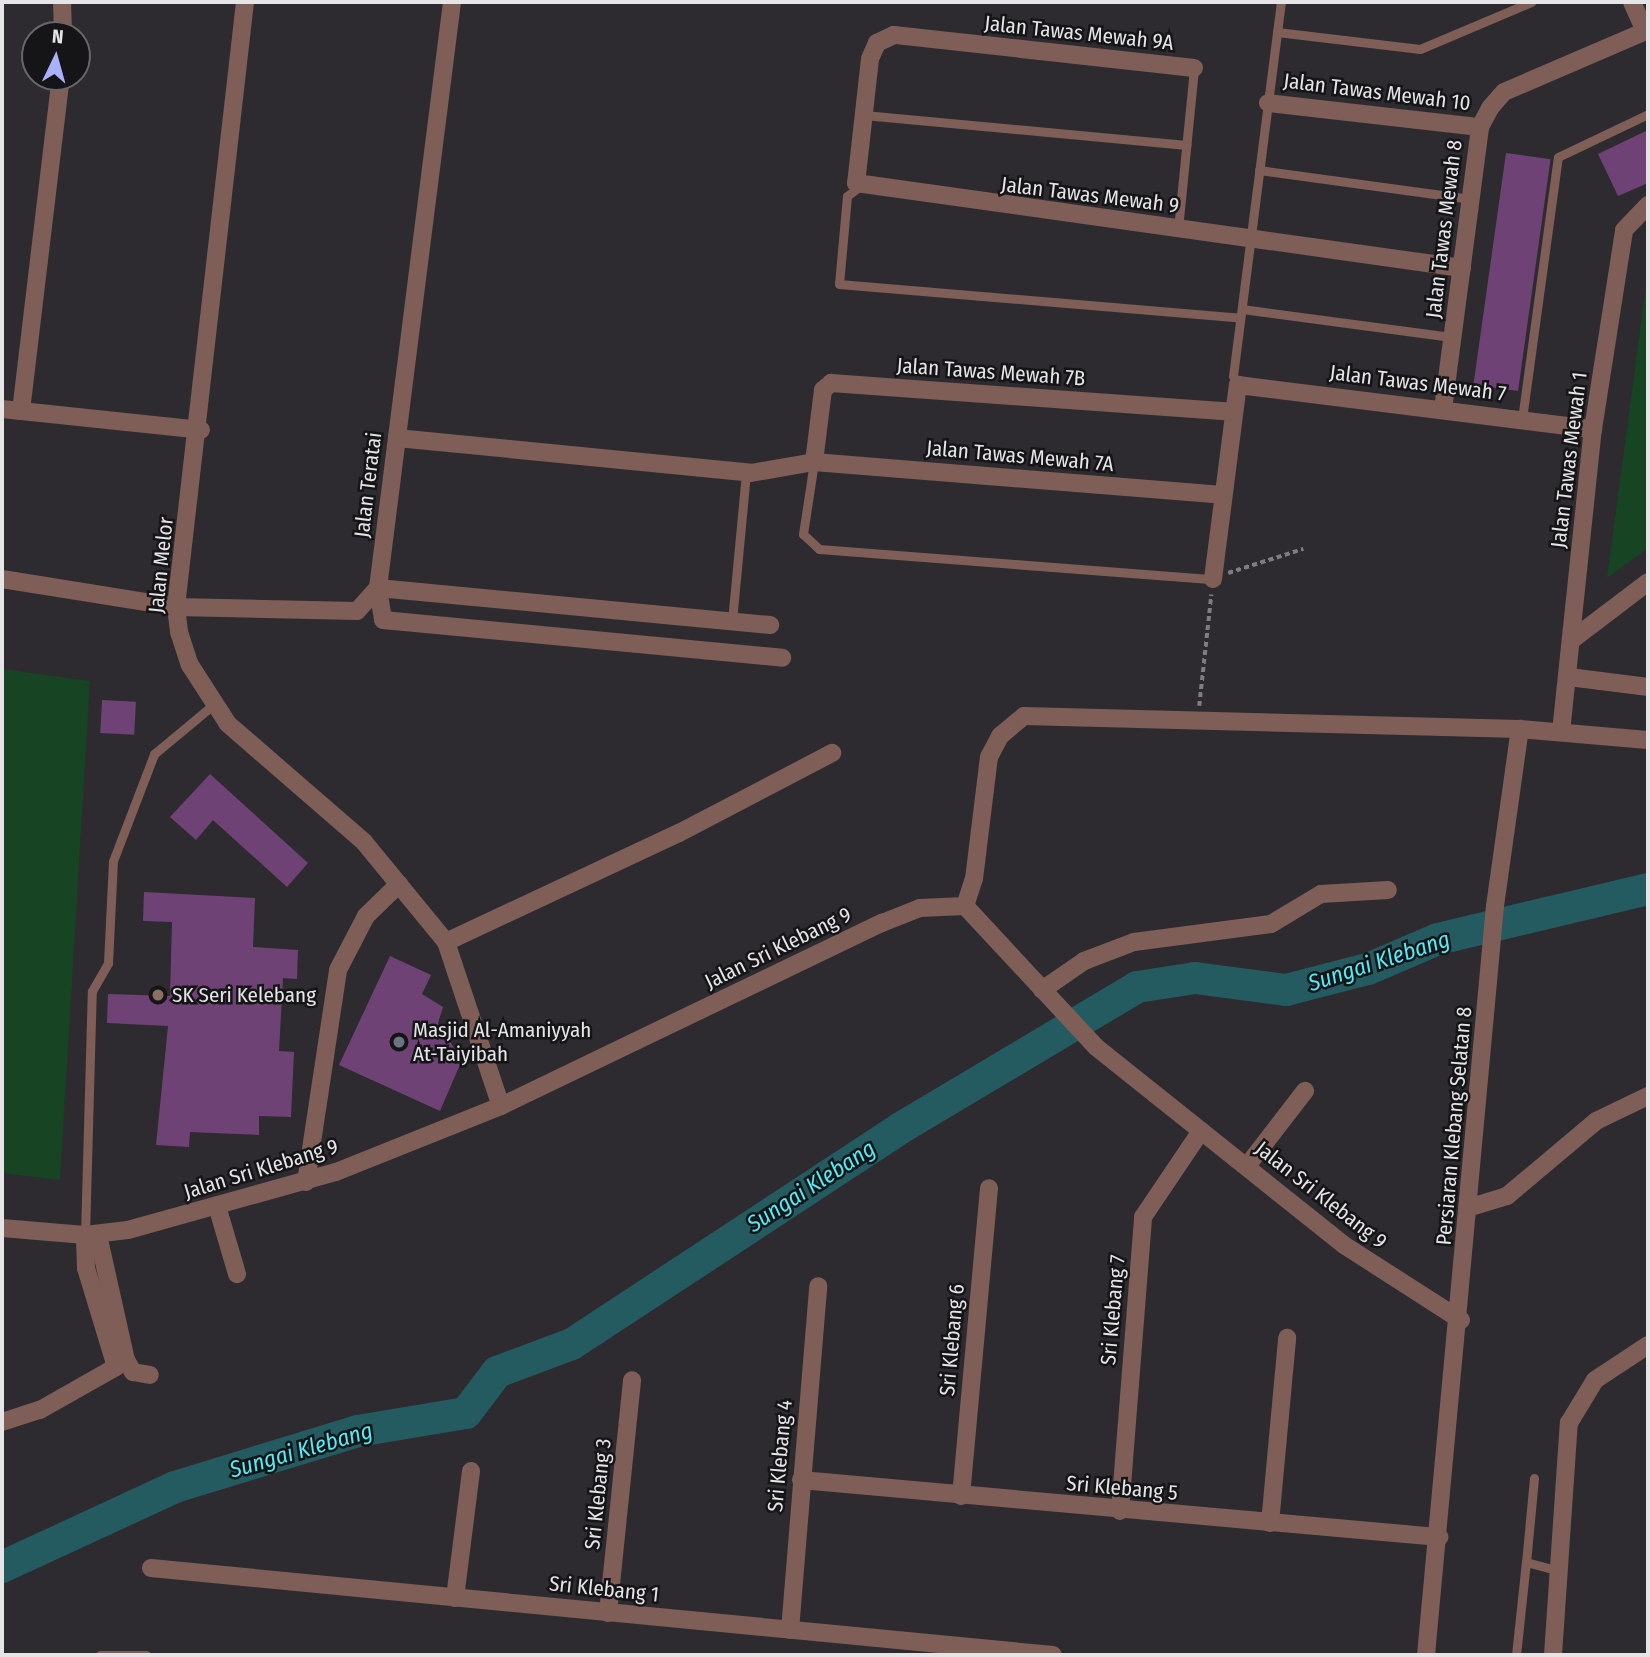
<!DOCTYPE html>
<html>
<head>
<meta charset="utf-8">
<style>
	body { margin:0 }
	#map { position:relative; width:1650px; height:1657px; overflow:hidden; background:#2d2b2f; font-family:"Fira Sans Condensed",sans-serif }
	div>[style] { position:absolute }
	.green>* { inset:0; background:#174422 }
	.river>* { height:32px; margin:-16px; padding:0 16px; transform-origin:16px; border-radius:16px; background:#235b60 }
	.building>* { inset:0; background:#6f4276; transform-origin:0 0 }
	.path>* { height:3.5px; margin-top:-1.75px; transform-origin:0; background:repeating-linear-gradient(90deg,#7f7d81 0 5px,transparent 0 8.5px) }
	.service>* { height:9px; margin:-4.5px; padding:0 4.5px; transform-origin:4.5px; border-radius:4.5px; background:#7e5e56 }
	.minor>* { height:18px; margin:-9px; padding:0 9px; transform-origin:9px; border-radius:9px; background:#7e5e56 }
	.tertiary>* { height:18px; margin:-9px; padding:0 9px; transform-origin:9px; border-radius:9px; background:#7e5e56 }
	.dots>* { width:19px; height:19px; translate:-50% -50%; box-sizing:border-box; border:4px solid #151416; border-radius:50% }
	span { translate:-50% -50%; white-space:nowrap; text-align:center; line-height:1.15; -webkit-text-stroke:5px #151416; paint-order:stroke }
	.street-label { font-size:21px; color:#e5e4e7 }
	.poi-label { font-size:21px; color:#e5e4e7 }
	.left { translate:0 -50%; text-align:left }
	.water-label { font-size:23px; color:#51ecf8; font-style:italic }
	.frame { position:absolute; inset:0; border:4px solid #e5e4e7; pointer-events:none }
	.north { position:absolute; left:21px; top:21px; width:70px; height:70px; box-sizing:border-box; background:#151416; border:2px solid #68676a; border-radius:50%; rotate:5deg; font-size:19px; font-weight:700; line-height:28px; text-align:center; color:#e5e4e7 }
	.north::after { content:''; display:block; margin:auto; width:24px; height:32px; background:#aab0fb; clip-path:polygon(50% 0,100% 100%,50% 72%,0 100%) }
</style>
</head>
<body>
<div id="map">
	<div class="green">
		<i style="clip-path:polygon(1648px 271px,1648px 548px,1607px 578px)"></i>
		<i style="clip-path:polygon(2px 669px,90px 681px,60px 1180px,2px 1173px)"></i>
	</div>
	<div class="river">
		<i style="left:2px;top:1567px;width:191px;rotate:-24.8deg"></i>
		<i style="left:175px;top:1487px;width:191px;rotate:-17deg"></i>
		<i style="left:358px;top:1431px;width:109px;rotate:-9.5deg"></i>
		<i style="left:466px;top:1413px;width:51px;rotate:-52.9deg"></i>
		<i style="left:497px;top:1372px;width:80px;rotate:-20.5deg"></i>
		<i style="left:572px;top:1344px;width:391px;rotate:-33.3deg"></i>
		<i style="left:899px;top:1129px;width:277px;rotate:-30.8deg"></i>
		<i style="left:1137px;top:987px;width:59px;rotate:-8.8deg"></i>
		<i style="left:1195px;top:978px;width:92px;rotate:7.5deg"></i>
		<i style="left:1286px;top:990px;width:85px;rotate:-14.4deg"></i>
		<i style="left:1368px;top:969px;width:76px;rotate:-23.2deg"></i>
		<i style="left:1438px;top:939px;width:216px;rotate:-13.4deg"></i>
	</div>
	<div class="building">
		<i style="clip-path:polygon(1648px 130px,1648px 183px,1618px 196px,1598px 154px)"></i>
		<i style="left:1506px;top:153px;width:45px;height:234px;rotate:8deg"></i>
		<i style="left:102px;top:700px;width:34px;height:33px;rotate:3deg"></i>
		<i style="clip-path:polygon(210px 774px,308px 863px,287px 887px,213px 820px,196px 840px,170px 817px)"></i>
		<i style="clip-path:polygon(144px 892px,255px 898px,253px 947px,298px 950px,297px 979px,283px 978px,279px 1051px,294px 1052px,291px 1117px,259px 1116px,259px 1135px,190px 1132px,189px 1147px,156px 1145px,168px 1026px,107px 1023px,108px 994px,170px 996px,172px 922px,143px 921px)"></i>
		<i style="clip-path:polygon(390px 956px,431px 975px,422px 994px,443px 1007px,438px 1023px,462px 1060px,440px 1111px,339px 1065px)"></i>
	</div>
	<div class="path">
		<i style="left:1228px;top:573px;width:79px;rotate:-17.7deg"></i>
		<i style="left:1199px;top:706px;width:112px;rotate:-83.8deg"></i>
	</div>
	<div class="service">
		<i style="left:1277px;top:32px;width:144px;rotate:6.8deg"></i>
		<i style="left:1420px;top:49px;width:121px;rotate:-22.9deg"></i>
		<i style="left:864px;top:115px;width:324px;rotate:5.3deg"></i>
		<i style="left:1259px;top:170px;width:214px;rotate:7.8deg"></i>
		<i style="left:859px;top:187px;width:15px;rotate:143deg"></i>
		<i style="left:847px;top:196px;width:88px;rotate:95.2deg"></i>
		<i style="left:839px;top:284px;width:402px;rotate:4.8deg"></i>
		<i style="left:1178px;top:229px;width:162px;rotate:-84.3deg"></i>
		<i style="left:1242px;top:309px;width:213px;rotate:7.6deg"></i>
		<i style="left:1238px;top:385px;width:10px;rotate:-119deg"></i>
		<i style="left:1233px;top:376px;width:377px;rotate:-82.7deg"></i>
		<i style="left:1522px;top:419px;width:264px;rotate:-82.2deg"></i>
		<i style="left:1558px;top:157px;width:100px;rotate:-25.5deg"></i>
		<i style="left:814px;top:462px;width:73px;rotate:98.7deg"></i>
		<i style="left:803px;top:534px;width:22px;rotate:43deg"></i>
		<i style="left:819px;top:549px;width:395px;rotate:4.4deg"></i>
		<i style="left:732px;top:621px;width:150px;rotate:-84.6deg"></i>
		<i style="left:85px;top:1235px;width:244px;rotate:-88.4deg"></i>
		<i style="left:92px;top:991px;width:32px;rotate:-60deg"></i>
		<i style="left:108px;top:963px;width:102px;rotate:-87.2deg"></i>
		<i style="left:113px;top:861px;width:115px;rotate:-69deg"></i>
		<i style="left:154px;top:754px;width:77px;rotate:-39.7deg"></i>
		<i style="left:1534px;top:1478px;width:84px;rotate:95.4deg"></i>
		<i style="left:1526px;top:1562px;width:31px;rotate:15deg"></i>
		<i style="left:100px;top:1655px;width:46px"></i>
		<i style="left:1516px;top:1655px;width:94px;rotate:-83.9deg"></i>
	</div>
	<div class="minor">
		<i style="left:62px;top:2px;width:33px;rotate:88deg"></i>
		<i style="left:245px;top:2px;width:609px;rotate:96.51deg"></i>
		<i style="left:176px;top:607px;width:25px;rotate:83deg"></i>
		<i style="left:179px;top:632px;width:35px;rotate:72deg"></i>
		<i style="left:190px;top:665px;width:70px;rotate:57.2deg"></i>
		<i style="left:228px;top:724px;width:180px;rotate:40.9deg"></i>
		<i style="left:364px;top:842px;width:129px;rotate:50.6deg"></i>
		<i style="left:446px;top:942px;width:173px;rotate:71.5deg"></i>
		<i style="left:452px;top:2px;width:591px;rotate:97.2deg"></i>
		<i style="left:378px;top:588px;width:32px;rotate:81deg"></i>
		<i style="left:383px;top:620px;width:401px;rotate:5.4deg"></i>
		<i style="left:1632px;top:2px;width:32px;rotate:66deg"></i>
		<i style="left:1194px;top:68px;width:302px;rotate:-173.7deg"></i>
		<i style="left:894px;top:35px;width:19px;rotate:155deg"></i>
		<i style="left:877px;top:43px;width:17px;rotate:114deg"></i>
		<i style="left:870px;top:59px;width:125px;rotate:96.4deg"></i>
		<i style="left:856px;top:183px;width:612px;rotate:7.98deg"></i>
		<i style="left:1268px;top:103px;width:213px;rotate:6.5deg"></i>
		<i style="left:2px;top:409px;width:200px;rotate:6deg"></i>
		<i style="left:1443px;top:409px;width:284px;rotate:-82.5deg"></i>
		<i style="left:1480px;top:127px;width:21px;rotate:-62deg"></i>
		<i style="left:1490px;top:108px;width:21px;rotate:-49deg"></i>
		<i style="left:1504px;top:92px;width:157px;rotate:-23.3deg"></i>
		<i style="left:21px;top:411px;width:336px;rotate:-83.2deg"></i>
		<i style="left:397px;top:438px;width:356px;rotate:5.6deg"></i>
		<i style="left:751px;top:473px;width:64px;rotate:-9.9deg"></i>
		<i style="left:814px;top:462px;width:410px;rotate:4.6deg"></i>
		<i style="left:814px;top:462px;width:73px;rotate:-82.9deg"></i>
		<i style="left:823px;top:390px;width:11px;rotate:-41deg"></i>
		<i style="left:831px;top:383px;width:402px;rotate:4.1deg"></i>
		<i style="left:2px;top:579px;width:176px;rotate:9.1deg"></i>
		<i style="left:176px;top:607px;width:181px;rotate:1.3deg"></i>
		<i style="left:357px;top:611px;width:31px;rotate:-48deg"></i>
		<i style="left:1213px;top:579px;width:196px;rotate:-82.7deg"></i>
		<i style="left:1238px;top:385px;width:358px;rotate:7.1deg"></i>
		<i style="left:378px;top:588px;width:394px;rotate:5.4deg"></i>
		<i style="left:1573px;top:639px;width:94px;rotate:-37.2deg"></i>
		<i style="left:1569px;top:677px;width:80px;rotate:7.2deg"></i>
		<i style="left:1561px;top:732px;width:305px;rotate:-84deg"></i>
		<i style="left:1593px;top:429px;width:201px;rotate:-81.1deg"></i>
		<i style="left:1624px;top:230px;width:35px;rotate:-46deg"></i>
		<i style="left:965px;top:906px;width:28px;rotate:-72deg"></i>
		<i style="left:974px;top:879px;width:123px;rotate:-83deg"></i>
		<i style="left:989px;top:757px;width:24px;rotate:-62deg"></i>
		<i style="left:1000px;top:736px;width:31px;rotate:-40deg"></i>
		<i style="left:1024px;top:716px;width:496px;rotate:1.5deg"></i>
		<i style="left:446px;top:942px;width:257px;rotate:-25.1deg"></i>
		<i style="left:679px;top:833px;width:173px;rotate:-27.6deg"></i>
		<i style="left:1042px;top:990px;width:51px;rotate:-34.6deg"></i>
		<i style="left:1084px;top:961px;width:53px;rotate:-20.8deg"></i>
		<i style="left:1134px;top:942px;width:138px;rotate:-7.5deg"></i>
		<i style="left:1271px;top:924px;width:58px;rotate:-31deg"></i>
		<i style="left:1321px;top:894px;width:67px;rotate:-3.4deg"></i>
		<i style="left:1247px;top:1166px;width:95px;rotate:-52.3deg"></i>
		<i style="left:306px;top:1182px;width:214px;rotate:-81.4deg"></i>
		<i style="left:338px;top:970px;width:61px;rotate:-62.6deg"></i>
		<i style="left:366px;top:916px;width:46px;rotate:-44.1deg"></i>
		<i style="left:217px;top:1206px;width:71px;rotate:73.6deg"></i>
		<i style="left:1471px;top:1207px;width:38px;rotate:-17deg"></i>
		<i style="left:1507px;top:1196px;width:116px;rotate:-40.1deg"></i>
		<i style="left:1596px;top:1121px;width:58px;rotate:-25.7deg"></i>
		<i style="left:2px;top:1228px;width:83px;rotate:4.8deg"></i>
		<i style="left:85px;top:1235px;width:43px;rotate:-6.6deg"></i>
		<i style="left:128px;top:1230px;width:216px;rotate:-15.6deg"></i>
		<i style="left:336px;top:1172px;width:178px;rotate:-21.8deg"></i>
		<i style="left:501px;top:1106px;width:423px;rotate:-25.7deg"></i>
		<i style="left:882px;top:923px;width:41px;rotate:-21.5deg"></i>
		<i style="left:920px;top:908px;width:45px;rotate:-2.5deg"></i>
		<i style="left:965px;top:906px;width:192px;rotate:47.1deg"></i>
		<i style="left:1096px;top:1047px;width:317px;rotate:38.6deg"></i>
		<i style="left:1344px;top:1245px;width:139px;rotate:32.7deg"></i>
		<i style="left:98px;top:1235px;width:128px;rotate:77.4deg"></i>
		<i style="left:126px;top:1360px;width:14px;rotate:60deg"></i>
		<i style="left:133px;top:1372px;width:17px;rotate:10deg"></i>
		<i style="left:2px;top:1422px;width:40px;rotate:-18deg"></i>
		<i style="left:40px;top:1410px;width:87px;rotate:-29.5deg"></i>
		<i style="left:116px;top:1367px;width:103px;rotate:-106.9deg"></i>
		<i style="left:86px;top:1268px;width:33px;rotate:-92deg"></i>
		<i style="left:801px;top:1480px;width:641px;rotate:5.11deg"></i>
		<i style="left:961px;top:1496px;width:309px;rotate:-84.8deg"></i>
		<i style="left:1120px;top:1511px;width:295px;rotate:-85.5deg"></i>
		<i style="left:1143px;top:1217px;width:104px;rotate:-56deg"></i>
		<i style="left:1270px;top:1523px;width:186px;rotate:-84.7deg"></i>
		<i style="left:151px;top:1568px;width:906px;rotate:5.51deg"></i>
		<i style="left:455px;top:1598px;width:128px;rotate:-82.8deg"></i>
		<i style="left:608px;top:1613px;width:234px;rotate:-84.1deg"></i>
		<i style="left:790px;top:1630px;width:345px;rotate:-85.3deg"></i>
		<i style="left:1553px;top:1655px;width:233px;rotate:-86.1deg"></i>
		<i style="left:1569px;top:1423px;width:50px;rotate:-58.8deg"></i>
		<i style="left:1595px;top:1380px;width:64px;rotate:-33.4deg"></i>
	</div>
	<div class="tertiary">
		<i style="left:1426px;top:1655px;width:752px;rotate:-84.74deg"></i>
		<i style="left:1495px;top:906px;width:179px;rotate:-82deg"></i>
		<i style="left:1520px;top:729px;width:128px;rotate:4.9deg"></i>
	</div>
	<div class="dots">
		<i style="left:158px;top:995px;background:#8d6e63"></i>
		<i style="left:399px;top:1042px;background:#6b7280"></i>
	</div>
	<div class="street-label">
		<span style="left:1079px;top:33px;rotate:6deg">Jalan Tawas Mewah 9A</span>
		<span style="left:1377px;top:92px;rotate:7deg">Jalan Tawas Mewah 10</span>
		<span style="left:1090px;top:195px;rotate:7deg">Jalan Tawas Mewah 9</span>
		<span style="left:1444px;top:229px;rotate:-83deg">Jalan Tawas Mewah 8</span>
		<span style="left:991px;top:372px;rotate:4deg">Jalan Tawas Mewah 7B</span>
		<span style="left:1418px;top:383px;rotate:7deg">Jalan Tawas Mewah 7</span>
		<span style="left:1020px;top:456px;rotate:5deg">Jalan Tawas Mewah 7A</span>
		<span style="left:1569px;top:460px;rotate:-83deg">Jalan Tawas Mewah 1</span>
		<span style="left:368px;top:485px;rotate:-83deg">Jalan Teratai</span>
		<span style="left:161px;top:565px;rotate:-84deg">Jalan Melor</span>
		<span style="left:778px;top:948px;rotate:-26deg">Jalan Sri Klebang 9</span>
		<span style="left:1454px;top:1126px;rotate:-85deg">Persiaran Klebang Selatan 8</span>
		<span style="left:261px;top:1169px;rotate:-17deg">Jalan Sri Klebang 9</span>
		<span style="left:1321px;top:1195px;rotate:38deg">Jalan Sri Klebang 9</span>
		<span style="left:1113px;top:1310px;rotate:-85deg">Sri Klebang 7</span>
		<span style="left:952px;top:1340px;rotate:-85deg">Sri Klebang 6</span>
		<span style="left:780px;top:1456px;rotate:-85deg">Sri Klebang 4</span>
		<span style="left:1122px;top:1488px;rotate:5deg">Sri Klebang 5</span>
		<span style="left:598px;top:1494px;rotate:-84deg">Sri Klebang 3</span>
		<span style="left:604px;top:1589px;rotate:6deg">Sri Klebang 1</span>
	</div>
	<div class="poi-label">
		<span class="left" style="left:172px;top:995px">SK Seri Kelebang</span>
		<span class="left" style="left:413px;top:1042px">Masjid Al-Amaniyyah<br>At-Taiyibah</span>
	</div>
	<div class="water-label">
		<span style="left:1379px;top:961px;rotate:-18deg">Sungai Klebang</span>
		<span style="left:811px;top:1186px;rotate:-33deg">Sungai Klebang</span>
		<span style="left:301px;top:1450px;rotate:-16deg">Sungai Klebang</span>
	</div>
	<div class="frame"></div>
	<div class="north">N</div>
</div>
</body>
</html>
